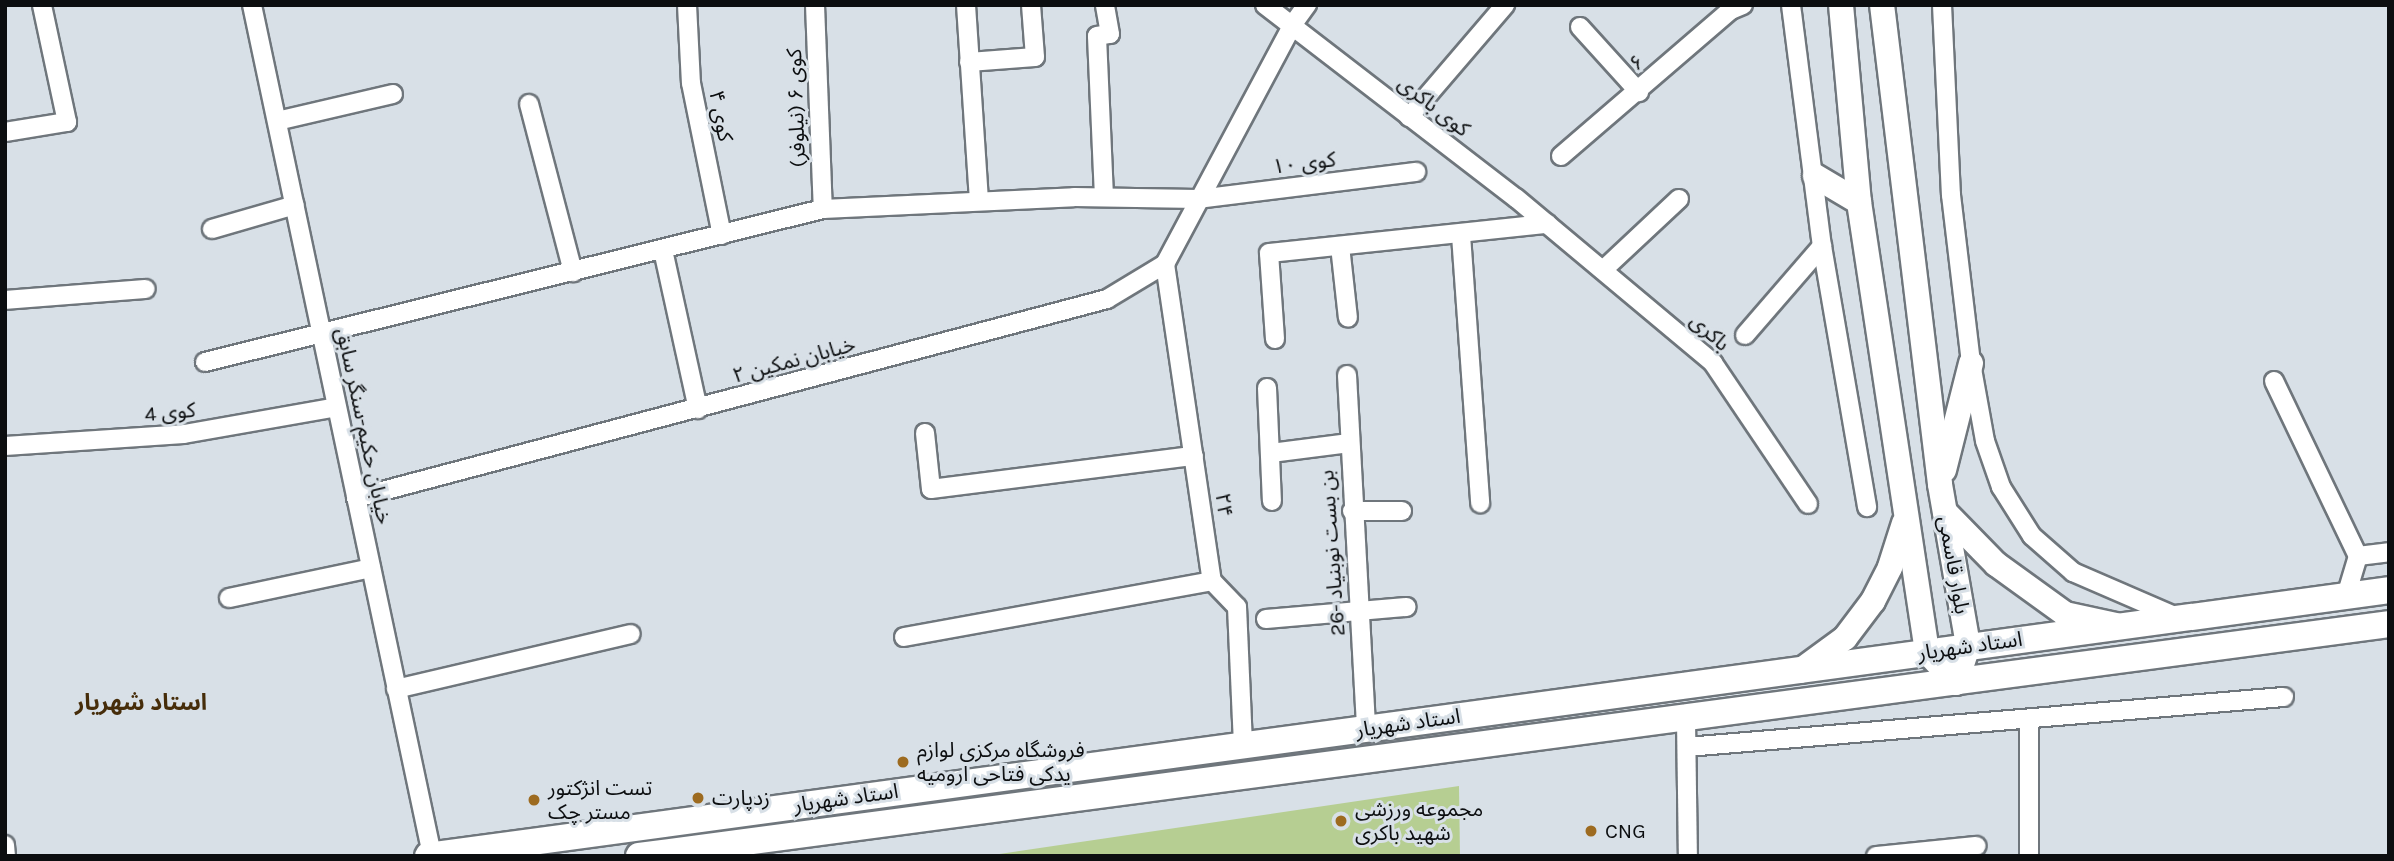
<!DOCTYPE html>
<html>
<head>
<meta charset="utf-8">
<style>
	body { margin:0 }
	#map { position:relative; width:2394px; height:861px; overflow:hidden; background:#d8e0e7; font-family:Karla,"Noto Sans Arabic",sans-serif }
	div>[style] { position:absolute }
	.green>* { inset:0; background:#b6ce92 }
	.roads { filter:drop-shadow(2px 0 #6f767c) drop-shadow(-2px 0 #6f767c) drop-shadow(0 2px #6f767c) drop-shadow(0 -2px #6f767c) }
	.street>* { height:18px; margin:-9px; padding:0 9px; transform-origin:9px; border-radius:9px; background:#fff }
	.secondary>* { height:24px; margin:-12px; padding:0 12px; transform-origin:12px; border-radius:12px; background:#fff }
	.primary>* { height:26px; margin:-13px; padding:0 13px; transform-origin:13px; border-radius:13px; background:#fff }
	.dots>* { width:19px; height:19px; translate:-50% -50%; box-sizing:border-box; border:4px solid #d8e0e7; border-radius:50% }
	span { translate:-50% -50%; white-space:nowrap; text-align:center; line-height:1.15; -webkit-text-stroke:6px #d8e0e7; paint-order:stroke }
	.street-label { font-size:21px; color:#0c0e10 }
	.poi-label { font-size:21px; color:#0c0e10 }
	.left { translate:0 -50%; text-align:left }
	.neighbourhood-label { font-size:23px; color:#462d0a; font-weight:700 }
	.frame { position:absolute; inset:0; border:7px solid #0c0e10; pointer-events:none }
</style>
</head>
<body>
<div id="map">
	<div class="green">
		<i style="clip-path:polygon(1459px 786px,1460px 856px,986px 856px)"></i>
	</div>
	<div class="roads">
		<div class="street">
			<i style="left:252px;top:5px;width:869px;rotate:78.04deg"></i>
			<i style="left:687px;top:5px;width:78px;rotate:87.1deg"></i>
			<i style="left:691px;top:83px;width:155px;rotate:78.5deg"></i>
			<i style="left:815px;top:5px;width:204px;rotate:87.8deg"></i>
			<i style="left:966px;top:5px;width:195px;rotate:86.2deg"></i>
			<i style="left:1265px;top:5px;width:317px;rotate:37.6deg"></i>
			<i style="left:1516px;top:198px;width:257px;rotate:39.9deg"></i>
			<i style="left:1713px;top:363px;width:170px;rotate:56deg"></i>
			<i style="left:1791px;top:5px;width:243px;rotate:82.7deg"></i>
			<i style="left:1822px;top:246px;width:265px;rotate:80.2deg"></i>
			<i style="left:1942px;top:5px;width:190px;rotate:87.3deg"></i>
			<i style="left:1951px;top:195px;width:169px;rotate:83.2deg"></i>
			<i style="left:1971px;top:363px;width:79px;rotate:79.8deg"></i>
			<i style="left:1985px;top:441px;width:49px;rotate:70.8deg"></i>
			<i style="left:2001px;top:487px;width:58px;rotate:57.7deg"></i>
			<i style="left:2032px;top:536px;width:55px;rotate:41.3deg"></i>
			<i style="left:2073px;top:572px;width:113px;rotate:23.4deg"></i>
			<i style="left:1580px;top:27px;width:88px;rotate:47.8deg"></i>
			<i style="left:969px;top:62px;width:66px;rotate:-4.3deg"></i>
			<i style="left:1035px;top:57px;width:52px;rotate:-94.4deg"></i>
			<i style="left:529px;top:104px;width:174px;rotate:75.3deg"></i>
			<i style="left:1409px;top:117px;width:148px;rotate:-49.4deg"></i>
			<i style="left:277px;top:121px;width:119px;rotate:-13.1deg"></i>
			<i style="left:5px;top:132px;width:63px;rotate:-9.2deg"></i>
			<i style="left:67px;top:122px;width:120px;rotate:-102.1deg"></i>
			<i style="left:1561px;top:156px;width:224px;rotate:-40.7deg"></i>
			<i style="left:1731px;top:10px;width:13px;rotate:-23deg"></i>
			<i style="left:1104px;top:197px;width:161px;rotate:-92.5deg"></i>
			<i style="left:1097px;top:36px;width:13px;rotate:-9deg"></i>
			<i style="left:1110px;top:34px;width:29px;rotate:-100deg"></i>
			<i style="left:212px;top:229px;width:86px;rotate:-16.1deg"></i>
			<i style="left:1461px;top:235px;width:269px;rotate:85.9deg"></i>
			<i style="left:1340px;top:246px;width:72px;rotate:83.7deg"></i>
			<i style="left:663px;top:250px;width:163px;rotate:77.6deg"></i>
			<i style="left:1165px;top:264px;width:320px;rotate:81.6deg"></i>
			<i style="left:1212px;top:581px;width:36px;rotate:46deg"></i>
			<i style="left:1237px;top:607px;width:137px;rotate:87.5deg"></i>
			<i style="left:1603px;top:270px;width:104px;rotate:-43.1deg"></i>
			<i style="left:5px;top:300px;width:141px;rotate:-4.5deg"></i>
			<i style="left:1745px;top:335px;width:118px;rotate:-49.1deg"></i>
			<i style="left:1275px;top:339px;width:86px;rotate:-94deg"></i>
			<i style="left:1269px;top:253px;width:280px;rotate:-6deg"></i>
			<i style="left:205px;top:362px;width:637px;rotate:-13.91deg"></i>
			<i style="left:823px;top:209px;width:251px;rotate:-2.7deg"></i>
			<i style="left:1074px;top:197px;width:124px;rotate:0.9deg"></i>
			<i style="left:1198px;top:199px;width:220px;rotate:-7.1deg"></i>
			<i style="left:1347px;top:375px;width:355px;rotate:86.9deg"></i>
			<i style="left:2274px;top:381px;width:194px;rotate:64.4deg"></i>
			<i style="left:1267px;top:388px;width:113px;rotate:87.5deg"></i>
			<i style="left:925px;top:433px;width:56px;rotate:83.9deg"></i>
			<i style="left:931px;top:489px;width:265px;rotate:-7.2deg"></i>
			<i style="left:5px;top:446px;width:179px;rotate:-3.8deg"></i>
			<i style="left:184px;top:434px;width:155px;rotate:-10deg"></i>
			<i style="left:1271px;top:453px;width:79px;rotate:-7.3deg"></i>
			<i style="left:356px;top:498px;width:777px;rotate:-14.84deg"></i>
			<i style="left:1107px;top:299px;width:68px;rotate:-31.1deg"></i>
			<i style="left:1165px;top:264px;width:272px;rotate:-61.9deg"></i>
			<i style="left:1293px;top:24px;width:24px;rotate:-54deg"></i>
			<i style="left:1352px;top:511px;width:50px"></i>
			<i style="left:2346px;top:596px;width:42px;rotate:-73.3deg"></i>
			<i style="left:2358px;top:556px;width:31px;rotate:-7deg"></i>
			<i style="left:229px;top:598px;width:145px;rotate:-11.9deg"></i>
			<i style="left:1266px;top:619px;width:141px;rotate:-4.9deg"></i>
			<i style="left:904px;top:637px;width:313px;rotate:-10.3deg"></i>
			<i style="left:396px;top:689px;width:241px;rotate:-13.2deg"></i>
			<i style="left:1686px;top:720px;width:136px;rotate:89.2deg"></i>
			<i style="left:2029px;top:721px;width:135px;rotate:90deg"></i>
			<i style="left:1687px;top:747px;width:599px;rotate:-4.79deg"></i>
			<i style="left:5px;top:845px;width:11px;rotate:85deg"></i>
			<i style="left:1876px;top:856px;width:101px;rotate:-5.7deg"></i>
		</div>
		<div class="secondary">
			<i style="left:1841px;top:5px;width:198px;rotate:84.8deg"></i>
			<i style="left:1859px;top:202px;width:455px;rotate:81.4deg"></i>
			<i style="left:1927px;top:652px;width:42px;rotate:46.9deg"></i>
			<i style="left:1956px;top:683px;width:40px;rotate:-72deg"></i>
			<i style="left:1968px;top:645px;width:163px;rotate:-99.9deg"></i>
			<i style="left:1940px;top:484px;width:482px;rotate:-96.9deg"></i>
			<i style="left:1815px;top:176px;width:51px;rotate:30.6deg"></i>
			<i style="left:1944px;top:470px;width:110px;rotate:-75.8deg"></i>
			<i style="left:1945px;top:512px;width:73px;rotate:45.6deg"></i>
			<i style="left:1996px;top:564px;width:85px;rotate:35.9deg"></i>
			<i style="left:2065px;top:614px;width:52px;rotate:12.2deg"></i>
			<i style="left:1800px;top:671px;width:56px;rotate:-36.3deg"></i>
			<i style="left:1845px;top:638px;width:46px;rotate:-52.9deg"></i>
			<i style="left:1873px;top:601px;width:38px;rotate:-63deg"></i>
			<i style="left:1890px;top:567px;width:46px;rotate:-72.3deg"></i>
		</div>
		<div class="primary">
			<i style="left:428px;top:856px;width:1979px;rotate:-7.72deg"></i>
			<i style="left:639px;top:856px;width:1765px;rotate:-7.55deg"></i>
		</div>
	</div>
	<div class="dots">
		<i style="left:903px;top:762px;background:#9d6b20"></i>
		<i style="left:698px;top:798px;background:#9d6b20"></i>
		<i style="left:534px;top:800px;background:#9d6b20"></i>
		<i style="left:1341px;top:821px;background:#9d6b20"></i>
		<i style="left:1591px;top:831px;background:#9d6b20"></i>
	</div>
	<div class="street-label">
		<span style="left:1637px;top:63px;rotate:-41deg">۶</span>
		<span style="left:1434px;top:106px;rotate:38deg">کوی باکری</span>
		<span style="left:796px;top:108px;rotate:-92deg">کوی ۶ (نیلوفر)</span>
		<span style="left:721px;top:116px;rotate:79deg">کوی ۴</span>
		<span style="left:1304px;top:163px;rotate:-7deg">کوی ۱۰</span>
		<span style="left:1710px;top:332px;rotate:42deg">باکری</span>
		<span style="left:794px;top:360px;rotate:-15deg">خیابان نمکین ۲</span>
		<span style="left:170px;top:412px;rotate:-5deg">کوی 4</span>
		<span style="left:364px;top:426px;rotate:78deg">خیابان حکیم-سنگر سابق</span>
		<span style="left:1224px;top:505px;rotate:82deg">۲۴</span>
		<span style="left:1332px;top:553px;rotate:-94deg">26- بن بست نوبنیاد</span>
		<span style="left:1954px;top:565px;rotate:80deg">بلوار قاسمی</span>
		<span style="left:1970px;top:646px;rotate:-8deg">استاد شهریار</span>
		<span style="left:1408px;top:723px;rotate:-8deg">استاد شهریار</span>
		<span style="left:846px;top:798px;rotate:-8deg">استاد شهریار</span>
	</div>
	<div class="poi-label">
		<span class="left" style="left:917px;top:762px">فروشگاه مرکزی لوازم<br>یدکی فتاحی ارومیه</span>
		<span class="left" style="left:548px;top:800px">تست انژکتور<br>مستر چک</span>
		<span class="left" style="left:712px;top:798px">زدپارت</span>
		<span class="left" style="left:1355px;top:821px">مجموعه ورزشی<br>شهید باکری</span>
		<span class="left" style="left:1605px;top:831px">CNG</span>
	</div>
	<div class="neighbourhood-label">
		<span style="left:141px;top:703px">استاد شهریار</span>
	</div>
	<div class="frame"></div>
</div>
</body>
</html>
